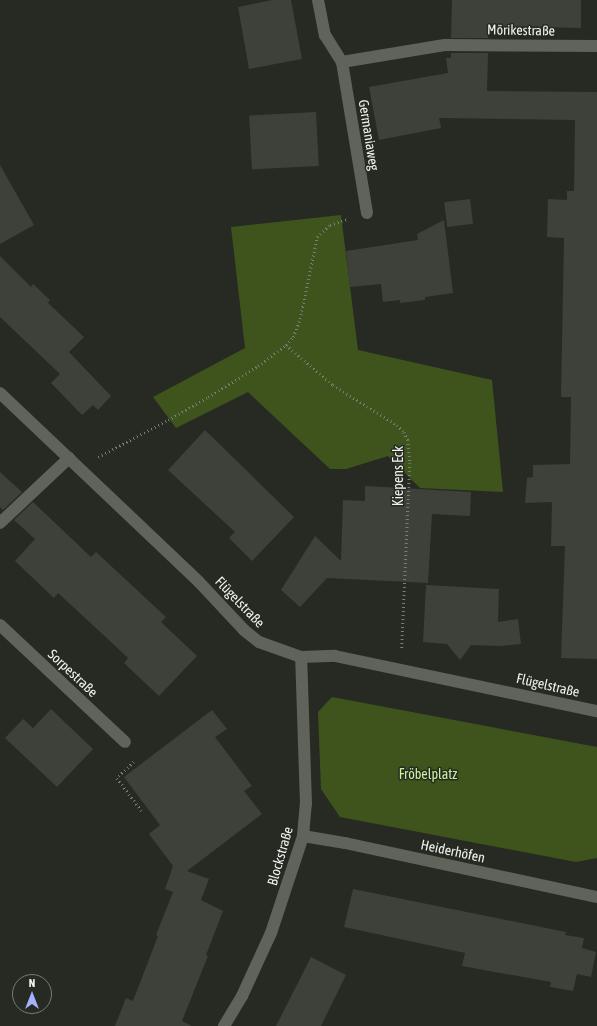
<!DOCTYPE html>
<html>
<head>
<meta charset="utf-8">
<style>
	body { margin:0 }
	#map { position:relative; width:597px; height:1026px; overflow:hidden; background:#262a22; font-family:"Asap Condensed",sans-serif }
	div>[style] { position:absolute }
	.green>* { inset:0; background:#3f541d }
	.building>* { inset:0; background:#3d4139; transform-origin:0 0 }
	.path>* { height:2.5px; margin-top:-1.25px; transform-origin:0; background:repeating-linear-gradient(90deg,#7a7d77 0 1px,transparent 0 4px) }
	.minor>* { height:12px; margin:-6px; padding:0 6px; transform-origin:6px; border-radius:6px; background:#5f635a }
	span { translate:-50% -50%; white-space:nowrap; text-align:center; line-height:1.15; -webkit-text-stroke:3px #262a22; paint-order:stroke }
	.street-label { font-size:14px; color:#f0f2ed }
	.park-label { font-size:14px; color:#ccf09c }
	.north { position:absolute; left:12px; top:974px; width:40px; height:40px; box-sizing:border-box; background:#262a22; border:1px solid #777a73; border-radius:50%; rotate:0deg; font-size:11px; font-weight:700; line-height:16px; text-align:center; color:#f0f2ed }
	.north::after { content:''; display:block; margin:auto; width:14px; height:18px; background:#a6b1fc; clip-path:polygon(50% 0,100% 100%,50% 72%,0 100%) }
</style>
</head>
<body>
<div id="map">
	<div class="green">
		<i style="clip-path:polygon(341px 215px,358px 350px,492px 380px,503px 492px,420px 488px,388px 456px,346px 469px,330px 469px,248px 392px,176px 428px,153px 397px,245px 348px,231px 227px)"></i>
		<i style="clip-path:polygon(332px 697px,597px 747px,597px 858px,576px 862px,340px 817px,321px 789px,318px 712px)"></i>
	</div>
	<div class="building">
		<i style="clip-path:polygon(272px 0,291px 0,302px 59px,249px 69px,238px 7px)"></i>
		<i style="clip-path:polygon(452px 0,581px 0,581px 28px,501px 26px,500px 31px,488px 31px,488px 38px,451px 38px)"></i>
		<i style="clip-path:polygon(451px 53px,488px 53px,487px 91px,597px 92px,597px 659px,561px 658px,565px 546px,551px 546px,552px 502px,525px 503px,527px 478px,533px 477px,533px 465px,570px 464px,571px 397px,561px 397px,564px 238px,547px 237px,548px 199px,567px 200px,567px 191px,574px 191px,575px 120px,439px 118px,441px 128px,379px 140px,369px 87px,448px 73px,446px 58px,451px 58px)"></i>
		<i style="left:316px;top:112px;width:54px;height:67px;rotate:87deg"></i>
		<i style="clip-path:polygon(0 165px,34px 225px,0 244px)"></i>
		<i style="left:470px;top:199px;width:25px;height:26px;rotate:83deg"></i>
		<i style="clip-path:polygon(444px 220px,453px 293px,425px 297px,425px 300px,400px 303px,400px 300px,383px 302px,381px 284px,350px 287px,346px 251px,418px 240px,417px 234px)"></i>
		<i style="clip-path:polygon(0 256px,31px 287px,33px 284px,50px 300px,48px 303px,84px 337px,69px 352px,111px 396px,98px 410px,93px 405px,82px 415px,51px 383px,60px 374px,0 317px)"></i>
		<i style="clip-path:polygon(205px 430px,294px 517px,252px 561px,229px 538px,235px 532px,168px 470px)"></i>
		<i style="clip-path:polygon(0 472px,22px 492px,3px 510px,0 507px)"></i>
		<i style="clip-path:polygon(365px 486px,471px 492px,470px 516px,432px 514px,428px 583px,327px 578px,300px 607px,281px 590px,315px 536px,341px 561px,343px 500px,365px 501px)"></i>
		<i style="clip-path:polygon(33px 502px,91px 557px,96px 552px,166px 617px,161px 622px,197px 656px,159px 696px,124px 663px,128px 658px,110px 641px,58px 593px,54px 598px,15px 561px,35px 539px,14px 520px)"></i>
		<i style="clip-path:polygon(426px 585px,499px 589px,498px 622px,518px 619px,521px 644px,499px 646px,471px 645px,460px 660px,447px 644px,423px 642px)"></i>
		<i style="clip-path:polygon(51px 709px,93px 749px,57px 787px,5px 738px,23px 719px,33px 728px)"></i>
		<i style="clip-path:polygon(212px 710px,227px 729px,215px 737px,252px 786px,244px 791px,262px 814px,187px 871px,209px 879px,201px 900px,223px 911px,206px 955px,208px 956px,182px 1021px,192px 1026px,115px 1026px,126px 998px,133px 1001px,158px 936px,156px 935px,173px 892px,165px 889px,173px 866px,149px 834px,160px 825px,124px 777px)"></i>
		<i style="clip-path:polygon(353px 889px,566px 932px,565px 935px,584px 938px,582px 948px,596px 952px,591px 977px,577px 974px,573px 991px,550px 987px,551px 982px,462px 966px,465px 953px,344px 927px)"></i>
		<i style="clip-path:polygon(311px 957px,346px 975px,321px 1026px,276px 1026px)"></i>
	</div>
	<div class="path">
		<i style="left:286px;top:345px;width:62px;rotate:40.4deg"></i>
		<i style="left:333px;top:385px;width:75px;rotate:32deg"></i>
		<i style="left:397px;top:425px;width:10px;rotate:45deg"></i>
		<i style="left:404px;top:432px;width:9px;rotate:63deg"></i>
		<i style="left:408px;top:440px;width:23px;rotate:85deg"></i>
		<i style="left:410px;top:463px;width:185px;rotate:92.5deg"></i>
		<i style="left:98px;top:457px;width:79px;rotate:-27.9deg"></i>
		<i style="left:168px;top:420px;width:46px;rotate:-29.9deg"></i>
		<i style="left:208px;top:397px;width:59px;rotate:-31.8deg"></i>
		<i style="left:258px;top:366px;width:35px;rotate:-37deg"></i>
		<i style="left:286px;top:345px;width:11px;rotate:-49deg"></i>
		<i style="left:293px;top:337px;width:19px;rotate:-69deg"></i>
		<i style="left:300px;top:319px;width:84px;rotate:-78.3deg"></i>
		<i style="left:317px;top:237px;width:18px;rotate:-43deg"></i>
		<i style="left:330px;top:225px;width:18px;rotate:-19deg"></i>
		<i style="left:134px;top:762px;width:23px;rotate:137deg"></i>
		<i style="left:117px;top:778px;width:41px;rotate:52.9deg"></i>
	</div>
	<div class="minor">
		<i style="left:318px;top:0;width:36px;rotate:79deg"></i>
		<i style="left:325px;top:35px;width:32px;rotate:58deg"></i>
		<i style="left:367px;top:213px;width:153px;rotate:-99.4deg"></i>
		<i style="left:342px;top:62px;width:104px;rotate:-9.4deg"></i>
		<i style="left:445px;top:45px;width:152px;rotate:0.4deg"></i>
		<i style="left:0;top:393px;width:274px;rotate:43.5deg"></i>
		<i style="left:199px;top:582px;width:66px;rotate:46.8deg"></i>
		<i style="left:244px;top:630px;width:19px;rotate:39deg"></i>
		<i style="left:259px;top:642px;width:45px;rotate:19.7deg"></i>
		<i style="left:301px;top:657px;width:34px;rotate:-2deg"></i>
		<i style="left:335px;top:656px;width:268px;rotate:11.9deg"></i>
		<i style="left:0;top:523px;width:95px;rotate:-43.3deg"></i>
		<i style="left:0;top:625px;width:171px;rotate:43.1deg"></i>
		<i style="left:303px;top:836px;width:43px;rotate:9.5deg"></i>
		<i style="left:345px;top:843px;width:258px;rotate:12.1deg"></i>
		<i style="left:224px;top:1026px;width:35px;rotate:-59deg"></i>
		<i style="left:242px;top:996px;width:69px;rotate:-65.3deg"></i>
		<i style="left:271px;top:933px;width:102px;rotate:-71.7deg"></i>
		<i style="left:303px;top:836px;width:32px;rotate:-85deg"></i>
		<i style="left:306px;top:804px;width:147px;rotate:-91.9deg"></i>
	</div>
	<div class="street-label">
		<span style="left:521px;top:30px;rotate:1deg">Mörikestraße</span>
		<span style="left:369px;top:135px;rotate:81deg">Germaniaweg</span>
		<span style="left:398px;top:476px;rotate:-90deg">Kiepens Eck</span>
		<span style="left:240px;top:602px;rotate:46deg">Flügelstraße</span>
		<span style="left:73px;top:673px;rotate:43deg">Sorpestraße</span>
		<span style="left:548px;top:685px;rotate:13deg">Flügelstraße</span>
		<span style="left:453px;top:851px;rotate:12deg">Heiderhöfen</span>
		<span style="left:280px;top:856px;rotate:-74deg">Blockstraße</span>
	</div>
	<div class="park-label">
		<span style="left:428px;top:774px">Fröbelplatz</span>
	</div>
	<div class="north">N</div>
</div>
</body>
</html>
